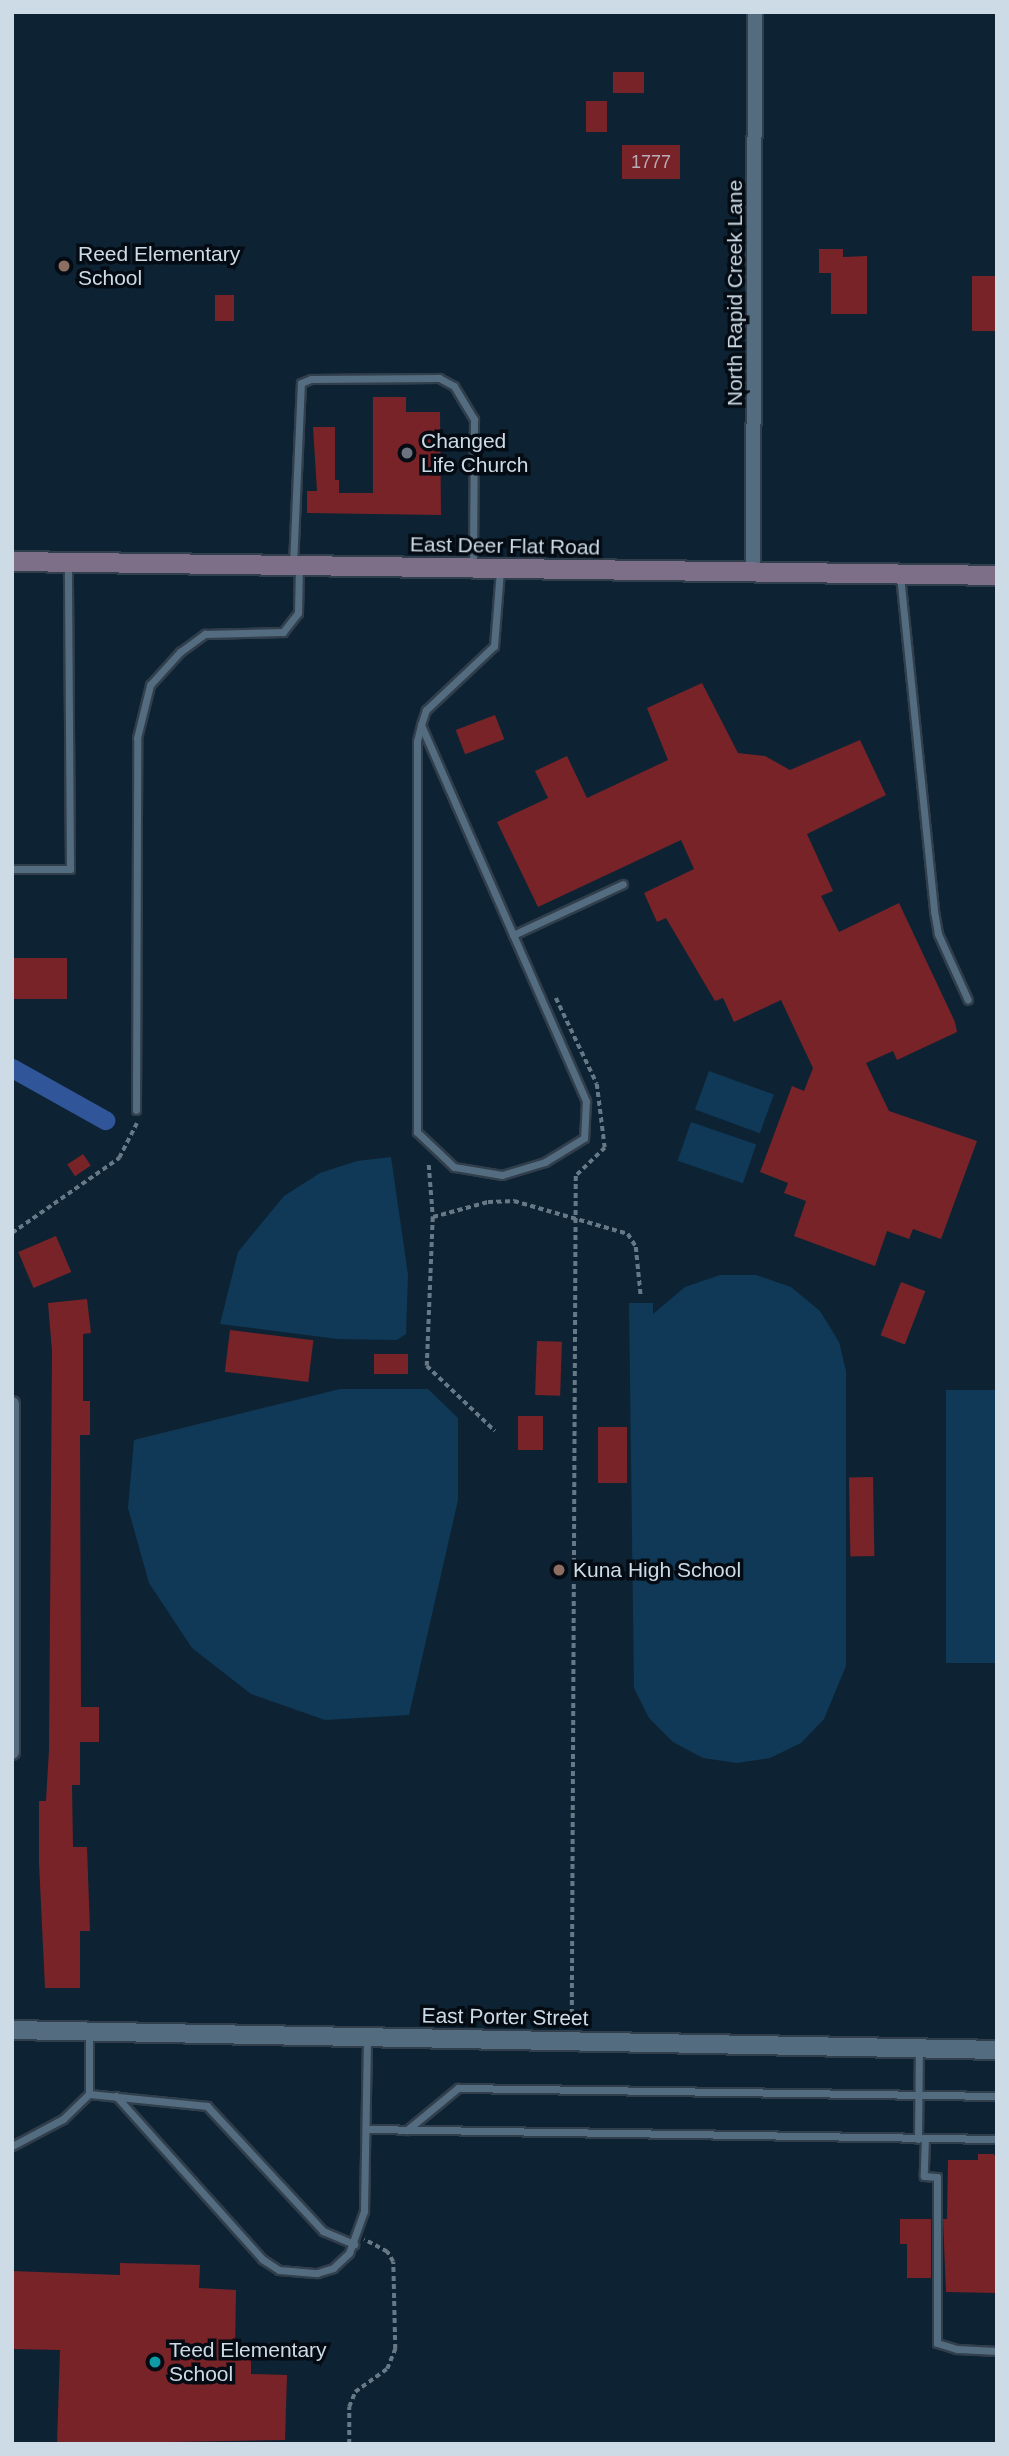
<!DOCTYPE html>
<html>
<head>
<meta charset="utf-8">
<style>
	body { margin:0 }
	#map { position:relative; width:1009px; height:2456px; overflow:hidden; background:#0d2333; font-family:Helvetica,sans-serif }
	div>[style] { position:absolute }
	.green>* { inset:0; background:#0f3957; transform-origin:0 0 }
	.canal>* { height:19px; margin:-9.5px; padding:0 9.5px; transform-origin:9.5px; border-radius:9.5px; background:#315599 }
	.building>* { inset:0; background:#782328; transform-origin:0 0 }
	.path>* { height:3.5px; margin-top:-1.75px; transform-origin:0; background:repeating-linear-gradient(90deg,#677987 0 5px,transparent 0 8.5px) }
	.roads { filter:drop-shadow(2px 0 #313e4c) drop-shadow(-2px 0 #313e4c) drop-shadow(0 2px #313e4c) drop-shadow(0 -2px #313e4c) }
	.service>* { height:7px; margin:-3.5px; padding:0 3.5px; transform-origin:3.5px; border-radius:3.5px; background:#546c7f }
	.minor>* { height:14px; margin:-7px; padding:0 7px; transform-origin:7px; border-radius:7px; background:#546c7f }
	.tertiary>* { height:18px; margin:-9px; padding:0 9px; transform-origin:9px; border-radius:9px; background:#546c7f }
	.secondary>* { height:19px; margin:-9.5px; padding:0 9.5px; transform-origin:9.5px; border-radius:9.5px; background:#7d6f88 }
	.dots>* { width:19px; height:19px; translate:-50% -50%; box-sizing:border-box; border:4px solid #040b13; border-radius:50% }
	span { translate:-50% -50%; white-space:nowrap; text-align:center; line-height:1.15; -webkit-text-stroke:7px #040b13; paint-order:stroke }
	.number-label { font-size:18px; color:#b8adb6 }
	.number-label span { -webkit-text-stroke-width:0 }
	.poi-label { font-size:21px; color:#cddbe6 }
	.left { translate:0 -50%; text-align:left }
	.street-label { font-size:21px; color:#cddbe6 }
	.frame { position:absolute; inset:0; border:14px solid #cddbe6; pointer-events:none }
</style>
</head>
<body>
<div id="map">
	<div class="green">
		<i style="left:709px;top:1071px;width:69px;height:41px;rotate:20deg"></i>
		<i style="left:691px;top:1122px;width:69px;height:41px;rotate:19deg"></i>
		<i style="clip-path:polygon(391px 1157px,408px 1275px,406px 1334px,397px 1340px,337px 1339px,220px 1324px,238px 1252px,284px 1196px,320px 1173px,357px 1161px)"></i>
		<i style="clip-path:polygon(720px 1275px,756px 1275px,791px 1287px,820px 1311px,839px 1342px,846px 1371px,846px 1666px,824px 1719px,801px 1743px,770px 1758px,737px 1763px,703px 1758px,673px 1742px,649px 1718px,634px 1688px,629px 1303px,653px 1303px,653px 1314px,685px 1287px)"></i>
		<i style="clip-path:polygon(340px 1389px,428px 1389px,458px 1418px,458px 1500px,409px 1715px,325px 1720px,251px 1694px,192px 1648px,149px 1583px,128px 1508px,134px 1440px)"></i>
		<i style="left:946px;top:1390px;width:51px;height:273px"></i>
	</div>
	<div class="canal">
		<i style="left:12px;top:1068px;width:107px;rotate:29.2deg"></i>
	</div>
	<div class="building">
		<i style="left:613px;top:72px;width:31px;height:21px"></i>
		<i style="left:586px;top:101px;width:21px;height:31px"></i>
		<i style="left:622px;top:145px;width:58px;height:34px"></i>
		<i style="clip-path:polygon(819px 249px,843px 249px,843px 257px,867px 256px,867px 314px,831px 314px,831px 273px,819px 273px)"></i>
		<i style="left:972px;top:276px;width:25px;height:55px"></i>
		<i style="left:215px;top:295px;width:19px;height:26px"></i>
		<i style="clip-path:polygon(373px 397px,406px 397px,406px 412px,440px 412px,441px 515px,307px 513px,307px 491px,317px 491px,313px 427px,335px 427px,335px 480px,339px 480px,339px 493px,373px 493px)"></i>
		<i style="clip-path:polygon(702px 683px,738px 753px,765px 756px,790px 770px,860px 740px,886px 795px,807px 834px,833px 891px,821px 896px,839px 932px,899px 903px,955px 1022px,957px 1032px,897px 1060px,893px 1051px,866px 1063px,889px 1111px,977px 1141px,941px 1239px,913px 1229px,909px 1239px,887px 1231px,875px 1266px,794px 1236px,806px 1201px,784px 1193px,788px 1183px,760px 1172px,792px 1086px,804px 1091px,813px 1068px,781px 1000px,734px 1022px,723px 998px,715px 1001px,666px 918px,657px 922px,644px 893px,694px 869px,681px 840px,538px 907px,497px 822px,548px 798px,535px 771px,567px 756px,587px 798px,668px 760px,647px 708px)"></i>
		<i style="left:495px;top:715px;width:26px;height:42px;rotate:69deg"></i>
		<i style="left:12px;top:958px;width:55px;height:41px"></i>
		<i style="left:83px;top:1154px;width:14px;height:19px;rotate:56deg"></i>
		<i style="left:56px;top:1236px;width:39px;height:41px;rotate:67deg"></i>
		<i style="left:901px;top:1282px;width:26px;height:57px;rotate:21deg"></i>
		<i style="clip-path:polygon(87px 1299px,91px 1333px,83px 1334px,83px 1401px,90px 1401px,90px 1435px,80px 1435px,81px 1707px,99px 1707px,99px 1742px,80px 1742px,80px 1785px,72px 1785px,73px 1847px,87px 1847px,90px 1931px,80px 1931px,80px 1988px,45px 1988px,39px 1863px,39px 1801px,46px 1801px,49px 1750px,52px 1351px,48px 1303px)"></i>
		<i style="left:230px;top:1330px;width:84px;height:42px;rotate:7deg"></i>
		<i style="left:537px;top:1341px;width:25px;height:54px;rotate:2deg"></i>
		<i style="left:374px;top:1354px;width:34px;height:20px"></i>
		<i style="left:518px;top:1416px;width:25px;height:34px"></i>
		<i style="left:598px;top:1427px;width:29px;height:56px"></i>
		<i style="left:873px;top:1477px;width:79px;height:24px;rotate:89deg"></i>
		<i style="clip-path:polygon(978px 2154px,994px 2154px,997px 2161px,997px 2293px,946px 2292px,943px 2219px,947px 2219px,948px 2160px,978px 2160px)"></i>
		<i style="clip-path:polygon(900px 2219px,931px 2219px,931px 2278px,907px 2278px,907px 2244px,900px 2244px)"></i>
		<i style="clip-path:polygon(120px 2263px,200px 2265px,199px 2288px,236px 2290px,235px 2347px,251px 2348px,251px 2374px,287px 2375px,285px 2440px,57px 2444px,60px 2350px,12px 2349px,12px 2271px,120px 2275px)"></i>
	</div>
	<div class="path">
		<i style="left:556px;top:998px;width:95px;rotate:64.5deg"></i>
		<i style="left:597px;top:1084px;width:64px;rotate:82.9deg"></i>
		<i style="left:605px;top:1148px;width:40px;rotate:136deg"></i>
		<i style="left:576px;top:1176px;width:844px;rotate:90.27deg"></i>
		<i style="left:429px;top:1165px;width:52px;rotate:85.6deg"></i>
		<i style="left:433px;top:1217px;width:149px;rotate:92.3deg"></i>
		<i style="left:427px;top:1366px;width:94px;rotate:43.7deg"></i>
		<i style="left:433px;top:1217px;width:57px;rotate:-15.3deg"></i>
		<i style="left:488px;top:1202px;width:26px;rotate:-2deg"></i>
		<i style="left:514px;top:1201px;width:119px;rotate:16.1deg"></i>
		<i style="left:628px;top:1234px;width:15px;rotate:58deg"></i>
		<i style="left:636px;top:1247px;width:50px;rotate:84.3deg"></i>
		<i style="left:12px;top:1233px;width:131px;rotate:-35deg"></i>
		<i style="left:119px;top:1158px;width:39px;rotate:-63deg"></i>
		<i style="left:349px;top:2444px;width:37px;rotate:-90deg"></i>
		<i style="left:349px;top:2407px;width:16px;rotate:-68deg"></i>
		<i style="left:355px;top:2392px;width:39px;rotate:-36deg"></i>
		<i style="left:387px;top:2369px;width:22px;rotate:-68deg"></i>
		<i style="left:395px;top:2349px;width:87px;rotate:-91.3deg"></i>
		<i style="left:393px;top:2262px;width:12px;rotate:-121deg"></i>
		<i style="left:387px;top:2252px;width:26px;rotate:-152deg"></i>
	</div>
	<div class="roads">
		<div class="service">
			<i style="left:293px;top:565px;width:182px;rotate:-87.5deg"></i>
			<i style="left:301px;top:383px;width:11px;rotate:-22deg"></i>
			<i style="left:311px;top:379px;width:128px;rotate:-0.4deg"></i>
			<i style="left:439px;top:378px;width:17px;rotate:28deg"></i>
			<i style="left:454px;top:386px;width:39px;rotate:59deg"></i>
			<i style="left:474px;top:419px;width:146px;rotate:90.4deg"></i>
			<i style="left:900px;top:575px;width:338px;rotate:84.2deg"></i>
			<i style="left:934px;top:911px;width:23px;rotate:80deg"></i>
			<i style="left:938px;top:934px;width:72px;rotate:65.6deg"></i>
			<i style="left:421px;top:725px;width:411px;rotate:66.3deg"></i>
			<i style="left:586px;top:1101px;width:37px;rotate:93deg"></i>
			<i style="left:584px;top:1138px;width:46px;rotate:148.4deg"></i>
			<i style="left:545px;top:1162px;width:45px;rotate:163.2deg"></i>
			<i style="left:502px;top:1175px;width:49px;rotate:-170.5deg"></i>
			<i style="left:454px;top:1167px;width:51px;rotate:-136.6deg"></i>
			<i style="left:417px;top:1132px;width:391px;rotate:-90deg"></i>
			<i style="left:417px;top:741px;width:16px;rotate:-76deg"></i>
			<i style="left:421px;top:725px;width:16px;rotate:-72deg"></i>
			<i style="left:426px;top:710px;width:93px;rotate:-43.3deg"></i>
			<i style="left:494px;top:646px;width:77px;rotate:-85.5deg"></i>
			<i style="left:12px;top:869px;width:58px"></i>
			<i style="left:70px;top:869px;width:305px;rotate:-90.4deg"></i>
			<i style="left:513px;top:935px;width:121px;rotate:-24.9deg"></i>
			<i style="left:136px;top:1110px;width:372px;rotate:-89.8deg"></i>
			<i style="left:137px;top:738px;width:55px;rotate:-76.2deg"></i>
			<i style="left:150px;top:685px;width:45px;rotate:-47.7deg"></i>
			<i style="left:180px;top:652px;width:31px;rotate:-36deg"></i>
			<i style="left:205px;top:634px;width:78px;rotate:-1.5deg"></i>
			<i style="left:283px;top:632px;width:24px;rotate:-52deg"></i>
			<i style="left:298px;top:613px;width:47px;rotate:-88.8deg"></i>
			<i style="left:89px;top:2094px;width:119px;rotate:5.8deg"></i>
			<i style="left:207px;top:2106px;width:171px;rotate:47.1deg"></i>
			<i style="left:323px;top:2231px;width:34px;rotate:23deg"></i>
			<i style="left:116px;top:2096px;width:219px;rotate:48.1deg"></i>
			<i style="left:262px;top:2259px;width:20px;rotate:33deg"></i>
			<i style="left:279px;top:2270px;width:38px;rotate:5deg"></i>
			<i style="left:317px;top:2273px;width:17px;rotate:-17deg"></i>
			<i style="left:333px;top:2268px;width:22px;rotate:-43deg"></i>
			<i style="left:349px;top:2253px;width:45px;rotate:-70.3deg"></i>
			<i style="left:364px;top:2211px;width:174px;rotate:-89deg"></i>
			<i style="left:366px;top:2129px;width:631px;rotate:0.91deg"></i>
			<i style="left:407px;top:2130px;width:66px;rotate:-39.5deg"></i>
			<i style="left:458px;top:2088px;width:539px;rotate:0.85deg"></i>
			<i style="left:925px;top:2138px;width:38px;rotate:92deg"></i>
			<i style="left:924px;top:2176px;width:13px;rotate:4deg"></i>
			<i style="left:937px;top:2177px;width:166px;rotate:90deg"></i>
			<i style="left:937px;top:2343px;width:21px;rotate:17deg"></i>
			<i style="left:957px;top:2349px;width:40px;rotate:2.9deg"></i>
			<i style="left:918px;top:2139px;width:90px;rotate:-89.4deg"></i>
			<i style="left:12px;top:2146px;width:58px;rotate:-27.9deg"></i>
			<i style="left:63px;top:2119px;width:36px;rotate:-44deg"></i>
			<i style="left:89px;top:2094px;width:62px;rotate:-90deg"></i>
		</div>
		<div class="minor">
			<i style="left:753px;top:573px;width:561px;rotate:-89.8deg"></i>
			<i style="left:12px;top:1404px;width:348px;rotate:90deg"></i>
		</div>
		<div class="tertiary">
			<i style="left:12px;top:2030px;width:985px;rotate:1.16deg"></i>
		</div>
		<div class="secondary">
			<i style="left:12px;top:561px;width:985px;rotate:0.81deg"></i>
		</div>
	</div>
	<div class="dots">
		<i style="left:64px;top:266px;background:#8d6e63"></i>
		<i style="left:407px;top:453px;background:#6b7280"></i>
		<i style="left:559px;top:1570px;background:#8d6e63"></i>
		<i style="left:155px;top:2362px;background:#0f9aa8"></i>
	</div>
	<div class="number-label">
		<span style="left:651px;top:162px">1777</span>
	</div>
	<div class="poi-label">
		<span class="left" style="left:78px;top:266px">Reed Elementary<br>School</span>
		<span class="left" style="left:421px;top:453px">Changed<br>Life Church</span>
		<span class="left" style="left:573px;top:1570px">Kuna High School</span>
		<span class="left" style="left:169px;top:2362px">Teed Elementary<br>School</span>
	</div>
	<div class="street-label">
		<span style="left:735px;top:293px;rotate:-90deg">North Rapid Creek Lane</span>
		<span style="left:505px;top:546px;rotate:1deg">East Deer Flat Road</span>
		<span style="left:505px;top:2017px;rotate:1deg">East Porter Street</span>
	</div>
	<div class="frame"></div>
</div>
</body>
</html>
